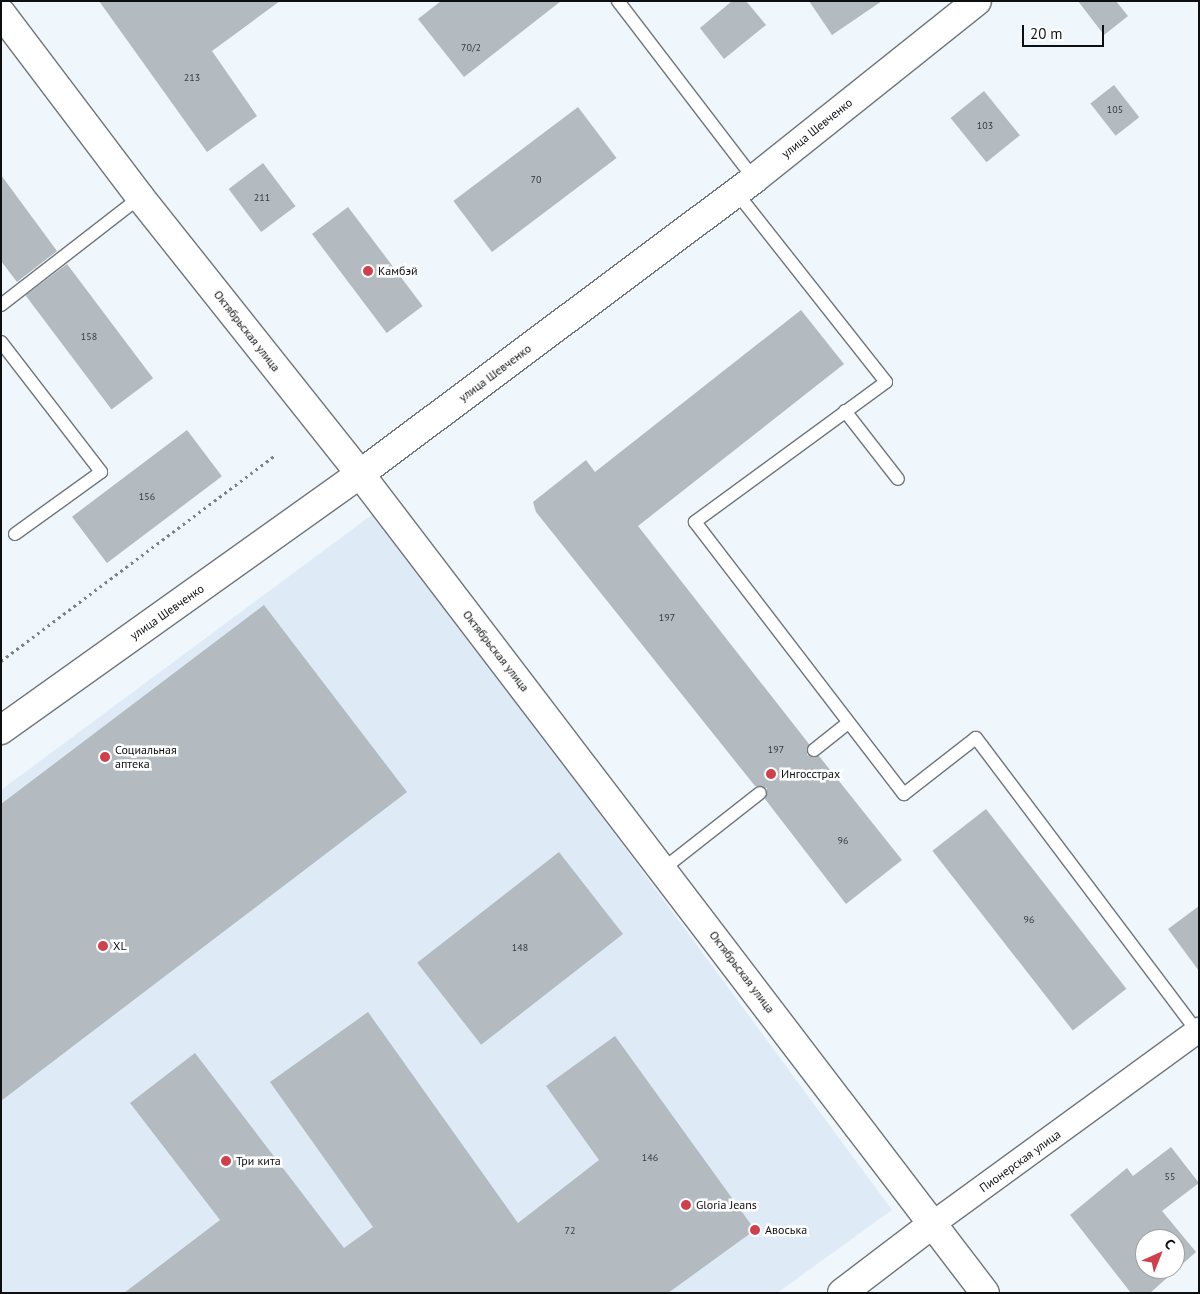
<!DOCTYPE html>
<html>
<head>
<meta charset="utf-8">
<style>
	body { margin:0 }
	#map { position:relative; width:1200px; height:1294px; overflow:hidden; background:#eff6fc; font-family:"PT Sans",sans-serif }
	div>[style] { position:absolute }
	.built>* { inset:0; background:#deebf6 }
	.building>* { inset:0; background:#b3bac0; transform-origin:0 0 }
	.path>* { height:3px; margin-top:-1.5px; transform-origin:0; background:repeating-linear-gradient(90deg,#7d8185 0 2.5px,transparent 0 6.5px) }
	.roads { filter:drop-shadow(1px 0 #70767b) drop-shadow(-1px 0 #70767b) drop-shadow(0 1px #70767b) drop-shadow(0 -1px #70767b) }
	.lane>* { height:12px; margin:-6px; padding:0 6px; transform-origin:6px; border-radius:6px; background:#fff }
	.street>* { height:24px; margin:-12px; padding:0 12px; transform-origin:12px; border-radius:12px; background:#fff }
	.secondary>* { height:28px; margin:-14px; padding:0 14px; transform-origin:14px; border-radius:14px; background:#fff }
	.dots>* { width:14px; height:14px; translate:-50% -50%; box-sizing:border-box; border:2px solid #fff; border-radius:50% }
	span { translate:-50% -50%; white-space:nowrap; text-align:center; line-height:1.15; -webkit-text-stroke:5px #fff; paint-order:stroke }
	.number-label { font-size:10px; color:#363a3d }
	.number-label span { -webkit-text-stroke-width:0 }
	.street-label { font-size:12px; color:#0d0f11 }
	.poi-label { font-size:12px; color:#0d0f11 }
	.left { translate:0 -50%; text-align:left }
	.frame { position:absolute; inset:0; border:2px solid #0d0f11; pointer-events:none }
	.north { position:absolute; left:1135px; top:1229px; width:50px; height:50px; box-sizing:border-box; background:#fff; border:1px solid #9e9fa0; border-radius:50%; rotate:44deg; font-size:14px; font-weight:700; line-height:20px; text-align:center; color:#0d0f11 }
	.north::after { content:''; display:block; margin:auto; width:18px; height:22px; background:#d0404c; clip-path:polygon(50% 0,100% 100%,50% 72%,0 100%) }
	.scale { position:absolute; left:1022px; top:25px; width:82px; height:22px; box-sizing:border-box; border:2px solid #0d0f11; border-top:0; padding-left:6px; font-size:15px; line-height:18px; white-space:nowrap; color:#0d0f11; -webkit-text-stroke:4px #fff; paint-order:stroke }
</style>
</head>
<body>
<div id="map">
	<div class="built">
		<i style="clip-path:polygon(377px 511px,892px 1210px,777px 1293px,1px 1293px,1px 790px)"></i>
	</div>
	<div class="building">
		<i style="clip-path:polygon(99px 1px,280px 1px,212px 51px,257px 116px,207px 152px)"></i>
		<i style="clip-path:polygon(441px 1px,561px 1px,464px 77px,418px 19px)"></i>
		<i style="clip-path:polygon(732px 1px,746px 1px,766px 25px,724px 59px,700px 28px)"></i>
		<i style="clip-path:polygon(809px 1px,882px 1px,832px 35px)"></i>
		<i style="clip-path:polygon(1078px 1px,1116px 1px,1128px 16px,1104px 35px)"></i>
		<i style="left:1114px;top:85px;width:41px;height:30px;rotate:52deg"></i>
		<i style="left:984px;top:91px;width:57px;height:43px;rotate:51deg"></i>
		<i style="left:578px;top:107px;width:64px;height:156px;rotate:53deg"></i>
		<i style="left:263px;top:163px;width:54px;height:43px;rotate:53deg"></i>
		<i style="clip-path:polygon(1px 175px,57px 251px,17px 282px,1px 261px)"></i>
		<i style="left:348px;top:207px;width:124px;height:45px;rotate:53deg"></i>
		<i style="left:67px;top:264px;width:143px;height:52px;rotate:53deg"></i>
		<i style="clip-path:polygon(801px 310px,844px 364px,638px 526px,809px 744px,807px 755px,819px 756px,902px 860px,846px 904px,765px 799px,767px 788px,755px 786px,536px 512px,533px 502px,586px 460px,595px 472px)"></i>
		<i style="left:187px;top:430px;width:58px;height:144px;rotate:53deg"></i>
		<i style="clip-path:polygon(264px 605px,407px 792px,1px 1101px,1px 804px)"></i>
		<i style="left:986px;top:809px;width:228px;height:68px;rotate:52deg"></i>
		<i style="left:559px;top:852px;width:104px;height:180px;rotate:52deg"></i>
		<i style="clip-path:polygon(1199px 906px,1199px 971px,1168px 929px)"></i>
		<i style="clip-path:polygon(368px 1012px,518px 1223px,599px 1160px,546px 1086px,615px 1036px,755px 1230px,668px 1293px,124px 1293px,220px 1220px,130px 1103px,195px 1053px,344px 1248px,373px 1227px,270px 1082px)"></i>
		<i style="clip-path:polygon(evenodd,1171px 1147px,1199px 1183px,1162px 1211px,1196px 1252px,1150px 1293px,1131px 1293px,1070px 1215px,1127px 1168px,1133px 1176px,1171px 1147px,1145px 1239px,1175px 1239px,1175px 1269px,1145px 1269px,1145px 1239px)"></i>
	</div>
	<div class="path">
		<i style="left:1px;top:661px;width:343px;rotate:-36.9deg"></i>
	</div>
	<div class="roads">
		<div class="lane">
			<i style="left:618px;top:1px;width:224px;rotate:52.6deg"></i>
			<i style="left:736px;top:192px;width:242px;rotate:51.7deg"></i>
			<i style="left:886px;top:382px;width:237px;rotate:143.8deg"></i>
			<i style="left:695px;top:522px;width:343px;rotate:52.5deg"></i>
			<i style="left:904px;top:794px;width:91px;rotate:-37.9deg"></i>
			<i style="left:976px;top:738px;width:367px;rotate:53deg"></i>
			<i style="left:1px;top:305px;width:176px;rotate:-37.8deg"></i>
			<i style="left:1px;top:342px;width:164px;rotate:52.4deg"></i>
			<i style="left:101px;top:472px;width:106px;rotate:144.2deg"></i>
			<i style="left:845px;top:411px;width:86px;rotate:52.1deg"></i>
			<i style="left:814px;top:750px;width:43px;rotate:-38.5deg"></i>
			<i style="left:663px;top:869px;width:123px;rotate:-38.1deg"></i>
		</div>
		<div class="street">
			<i style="left:934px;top:1223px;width:328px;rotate:-36.1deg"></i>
		</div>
		<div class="secondary">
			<i style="left:1px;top:13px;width:231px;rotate:52.9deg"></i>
			<i style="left:140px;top:197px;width:354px;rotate:51.5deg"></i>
			<i style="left:360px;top:474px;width:1030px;rotate:52.65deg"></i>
			<i style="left:1px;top:730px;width:441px;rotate:-35.5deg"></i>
			<i style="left:360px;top:474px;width:492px;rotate:-36.8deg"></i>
			<i style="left:754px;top:179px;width:285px;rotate:-38.6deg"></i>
			<i style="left:842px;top:1293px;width:116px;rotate:-37.3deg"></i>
		</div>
	</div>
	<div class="dots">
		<i style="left:368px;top:271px;background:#d0404c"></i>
		<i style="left:105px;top:757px;background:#d0404c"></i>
		<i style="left:771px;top:774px;background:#d0404c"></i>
		<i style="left:103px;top:946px;background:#d0404c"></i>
		<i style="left:226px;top:1161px;background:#d0404c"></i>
		<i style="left:686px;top:1205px;background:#d0404c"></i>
		<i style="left:755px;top:1230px;background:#d0404c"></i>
	</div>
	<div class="number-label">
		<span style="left:471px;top:48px">70/2</span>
		<span style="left:192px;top:78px">213</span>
		<span style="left:1115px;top:110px">105</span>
		<span style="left:985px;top:126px">103</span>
		<span style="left:536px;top:180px">70</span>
		<span style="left:262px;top:198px">211</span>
		<span style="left:89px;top:337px">158</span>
		<span style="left:147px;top:497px">156</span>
		<span style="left:667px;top:618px">197</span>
		<span style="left:776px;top:750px">197</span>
		<span style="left:843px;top:841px">96</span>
		<span style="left:1029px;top:920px">96</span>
		<span style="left:520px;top:948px">148</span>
		<span style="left:650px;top:1158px">146</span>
		<span style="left:1170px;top:1177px">55</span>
		<span style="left:570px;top:1231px">72</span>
	</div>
	<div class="street-label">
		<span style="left:817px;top:128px;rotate:-39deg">улица Шевченко</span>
		<span style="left:247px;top:331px;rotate:52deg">Октябрьская улица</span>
		<span style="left:495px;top:373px;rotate:-37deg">улица Шевченко</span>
		<span style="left:167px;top:612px;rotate:-35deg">улица Шевченко</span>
		<span style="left:496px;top:651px;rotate:52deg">Октябрьская улица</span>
		<span style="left:742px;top:972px;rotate:53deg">Октябрьская улица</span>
		<span style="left:1020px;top:1161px;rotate:-36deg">Пионерская улица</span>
	</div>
	<div class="poi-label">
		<span class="left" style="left:378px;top:271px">Камбэй</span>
		<span class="left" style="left:115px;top:757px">Социальная<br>аптека</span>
		<span class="left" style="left:781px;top:774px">Ингосстрах</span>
		<span class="left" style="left:113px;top:946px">XL</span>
		<span class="left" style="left:236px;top:1161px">Три кита</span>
		<span class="left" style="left:696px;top:1205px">Gloria Jeans</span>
		<span class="left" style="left:765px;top:1230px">Авоська</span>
	</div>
	<div class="frame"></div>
	<div class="north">С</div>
	<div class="scale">20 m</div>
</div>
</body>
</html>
